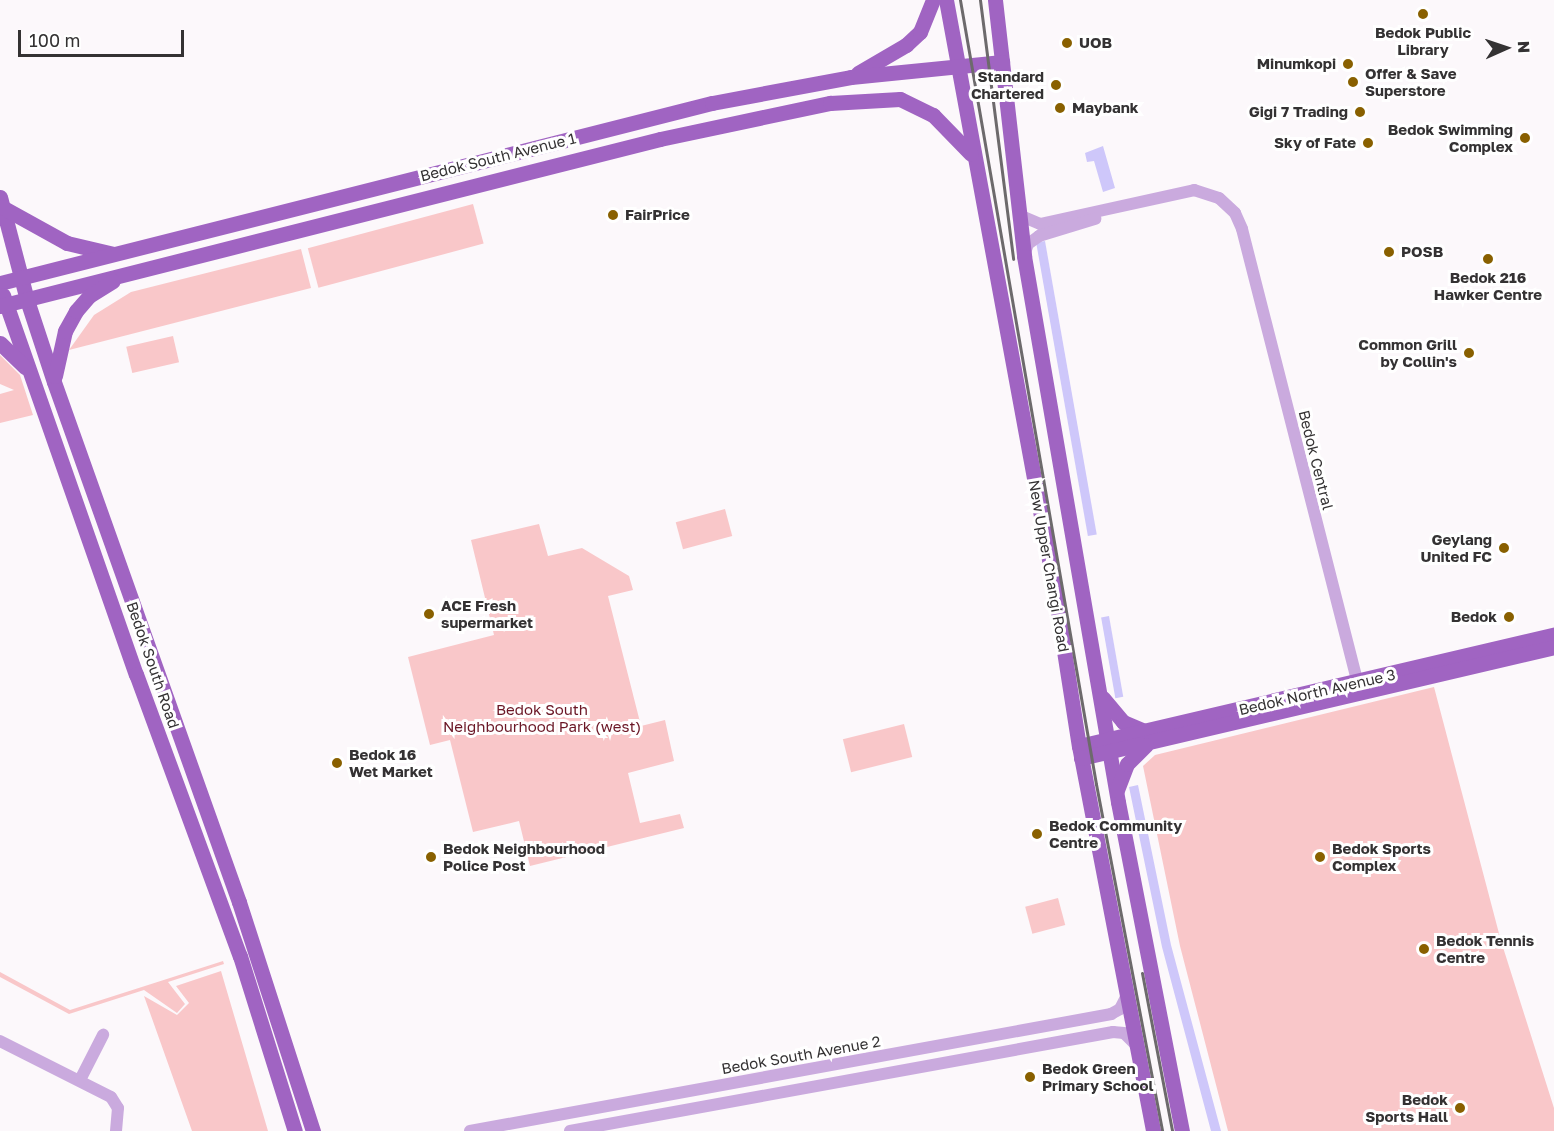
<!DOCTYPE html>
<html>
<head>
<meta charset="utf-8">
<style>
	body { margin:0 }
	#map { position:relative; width:1554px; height:1131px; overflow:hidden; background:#fcf8fb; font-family:"Golos Text",sans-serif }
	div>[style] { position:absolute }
	.green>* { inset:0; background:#f9c7c9; transform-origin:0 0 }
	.water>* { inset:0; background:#cec7fa; transform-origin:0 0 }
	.minor>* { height:12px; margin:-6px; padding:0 6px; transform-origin:6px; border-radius:6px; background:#caaade }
	.major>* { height:15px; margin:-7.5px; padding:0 7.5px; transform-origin:7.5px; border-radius:7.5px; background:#a064c2 }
	.rail>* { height:3px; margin:-1.5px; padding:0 1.5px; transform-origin:1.5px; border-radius:1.5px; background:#6d6a6c }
	.dots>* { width:16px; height:16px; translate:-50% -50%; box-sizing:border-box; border:3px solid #fff; border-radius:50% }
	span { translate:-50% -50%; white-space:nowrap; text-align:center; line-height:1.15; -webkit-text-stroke:6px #fff; paint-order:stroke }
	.poi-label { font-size:15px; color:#343233; font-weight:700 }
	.left { translate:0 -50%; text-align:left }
	.right { translate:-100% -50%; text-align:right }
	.street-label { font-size:15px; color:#343233 }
	.park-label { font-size:15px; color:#6b1726 }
	.north { position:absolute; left:1476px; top:18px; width:60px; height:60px; -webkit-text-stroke:4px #fff; paint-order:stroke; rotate:87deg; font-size:16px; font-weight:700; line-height:24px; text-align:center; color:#343233 }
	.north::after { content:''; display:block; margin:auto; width:21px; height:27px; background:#343233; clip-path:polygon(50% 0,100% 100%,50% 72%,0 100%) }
	.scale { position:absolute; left:18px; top:30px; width:166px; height:27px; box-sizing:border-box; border:3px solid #343233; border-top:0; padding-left:8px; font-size:18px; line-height:21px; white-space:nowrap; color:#343233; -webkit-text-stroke:4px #fff; paint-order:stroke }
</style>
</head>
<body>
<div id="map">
	<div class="green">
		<i style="left:473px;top:204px;width:41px;height:171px;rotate:75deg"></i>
		<i style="clip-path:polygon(301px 249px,311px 288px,69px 350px,94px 315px,131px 292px)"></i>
		<i style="left:173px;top:336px;width:27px;height:48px;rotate:77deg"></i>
		<i style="clip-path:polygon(0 355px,20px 375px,33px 415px,0 423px,0 394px,14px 390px,0 384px)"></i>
		<i style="left:725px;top:509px;width:28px;height:51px;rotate:75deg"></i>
		<i style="clip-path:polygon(539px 524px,548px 556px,582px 548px,629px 576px,633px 590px,608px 596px,641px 726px,665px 720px,674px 761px,628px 773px,640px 823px,680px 814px,684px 828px,530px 866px,519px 821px,473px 832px,450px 740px,430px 745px,408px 657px,494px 635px,471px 540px)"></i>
		<i style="clip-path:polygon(1434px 687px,1501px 941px,1554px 1108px,1554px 1131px,1228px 1131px,1180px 946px,1143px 766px,1155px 755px)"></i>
		<i style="left:904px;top:724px;width:34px;height:63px;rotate:76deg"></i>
		<i style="left:1058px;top:898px;width:28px;height:34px;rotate:75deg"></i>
		<i style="clip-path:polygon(223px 961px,224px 964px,168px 982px,185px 1004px,177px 1013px,144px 990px,69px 1014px,0 977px,0 972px,70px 1010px)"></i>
		<i style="clip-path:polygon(221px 971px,268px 1131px,192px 1131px,144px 996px,177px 1015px,189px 1003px,176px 986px)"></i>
	</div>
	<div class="water">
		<i style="clip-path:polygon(1103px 146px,1115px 188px,1103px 192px,1094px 161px,1087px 162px,1085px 153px)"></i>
		<i style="left:1045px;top:241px;width:298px;height:9px;rotate:80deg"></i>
		<i style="left:1109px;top:616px;width:82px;height:8px;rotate:80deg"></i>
		<i style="clip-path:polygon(1138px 785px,1171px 945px,1221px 1131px,1211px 1131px,1162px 947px,1129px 787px)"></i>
	</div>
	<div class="minor">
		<i style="left:1019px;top:215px;width:23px;rotate:23deg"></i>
		<i style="left:1040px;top:224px;width:158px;rotate:-12.4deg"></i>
		<i style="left:1194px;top:190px;width:26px;rotate:18deg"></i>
		<i style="left:1219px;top:198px;width:22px;rotate:43deg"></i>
		<i style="left:1235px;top:213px;width:17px;rotate:66deg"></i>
		<i style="left:1242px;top:229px;width:475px;rotate:75.7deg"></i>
		<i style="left:1024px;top:256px;width:13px;rotate:-72deg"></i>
		<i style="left:1028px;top:244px;width:14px;rotate:-36deg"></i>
		<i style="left:1039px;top:236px;width:59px;rotate:-16.9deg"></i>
		<i style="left:0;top:1041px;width:124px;rotate:26.8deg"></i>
		<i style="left:111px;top:1097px;width:13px;rotate:58deg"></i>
		<i style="left:118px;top:1108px;width:23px;rotate:95deg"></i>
		<i style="left:80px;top:1080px;width:51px;rotate:-62.9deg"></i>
		<i style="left:470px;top:1131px;width:652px;rotate:-10.34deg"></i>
		<i style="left:1111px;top:1014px;width:10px;rotate:-29deg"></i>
		<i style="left:1120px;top:1009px;width:18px;rotate:-63deg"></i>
		<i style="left:570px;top:1131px;width:552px;rotate:-10.33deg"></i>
		<i style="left:1113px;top:1032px;width:11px;rotate:5deg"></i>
		<i style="left:1124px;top:1033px;width:17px;rotate:45deg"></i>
	</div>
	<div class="major">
		<i style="left:946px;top:0;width:597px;rotate:79.57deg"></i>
		<i style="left:1054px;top:587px;width:161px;rotate:81.1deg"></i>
		<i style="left:1079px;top:746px;width:392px;rotate:79.1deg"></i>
		<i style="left:995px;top:0;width:258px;rotate:83.5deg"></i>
		<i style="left:1024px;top:256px;width:554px;rotate:80.23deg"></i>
		<i style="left:1118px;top:802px;width:335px;rotate:79deg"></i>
		<i style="left:858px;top:73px;width:56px;rotate:-30.3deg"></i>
		<i style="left:906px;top:45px;width:19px;rotate:-43deg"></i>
		<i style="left:920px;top:32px;width:35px;rotate:-68deg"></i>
		<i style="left:0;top:197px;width:106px;rotate:75.3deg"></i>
		<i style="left:27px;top:300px;width:86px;rotate:71.8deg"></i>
		<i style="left:54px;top:382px;width:552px;rotate:70.42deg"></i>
		<i style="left:239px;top:902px;width:241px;rotate:72.1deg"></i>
		<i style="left:2px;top:207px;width:74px;rotate:29deg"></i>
		<i style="left:67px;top:243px;width:47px;rotate:13.4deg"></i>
		<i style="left:0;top:283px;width:734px;rotate:-14.19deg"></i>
		<i style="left:712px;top:103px;width:141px;rotate:-10.6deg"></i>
		<i style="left:851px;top:77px;width:152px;rotate:-5.7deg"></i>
		<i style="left:3px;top:295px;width:402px;rotate:70.7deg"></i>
		<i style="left:136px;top:674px;width:301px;rotate:69.8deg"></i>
		<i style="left:240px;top:956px;width:183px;rotate:72.6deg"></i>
		<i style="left:0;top:306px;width:681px;rotate:-14.2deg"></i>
		<i style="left:660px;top:139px;width:174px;rotate:-12deg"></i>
		<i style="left:830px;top:103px;width:70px;rotate:-3.3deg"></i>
		<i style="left:900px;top:99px;width:37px;rotate:26deg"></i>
		<i style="left:933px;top:115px;width:54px;rotate:45.7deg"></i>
		<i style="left:0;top:343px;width:35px;rotate:44deg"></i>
		<i style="left:55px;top:376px;width:46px;rotate:-77.5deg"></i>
		<i style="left:65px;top:331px;width:23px;rotate:-61deg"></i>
		<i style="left:76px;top:311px;width:20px;rotate:-49deg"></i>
		<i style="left:89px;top:296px;width:28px;rotate:-32deg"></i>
		<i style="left:1103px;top:698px;width:31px;rotate:50deg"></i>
		<i style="left:1123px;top:722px;width:25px;rotate:23deg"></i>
		<i style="left:1079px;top:746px;width:488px;rotate:-13.2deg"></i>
		<i style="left:1081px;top:758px;width:486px;rotate:-13.2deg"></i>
		<i style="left:1117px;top:790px;width:28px;rotate:-69deg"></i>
		<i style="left:1127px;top:764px;width:27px;rotate:-45deg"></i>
	</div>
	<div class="rail">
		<i style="left:960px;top:0;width:796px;rotate:80.16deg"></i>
		<i style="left:1096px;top:784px;width:353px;rotate:79.2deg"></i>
		<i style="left:980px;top:0;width:261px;rotate:82.7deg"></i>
		<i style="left:1142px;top:973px;width:161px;rotate:79.2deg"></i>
	</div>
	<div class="dots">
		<i style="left:1423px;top:14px;background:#896000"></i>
		<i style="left:1067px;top:43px;background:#896000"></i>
		<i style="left:1348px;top:64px;background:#896000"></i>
		<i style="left:1353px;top:82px;background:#896000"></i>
		<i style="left:1056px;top:85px;background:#896000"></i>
		<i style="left:1060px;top:108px;background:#896000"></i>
		<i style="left:1360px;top:112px;background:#896000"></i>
		<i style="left:1525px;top:138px;background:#896000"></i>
		<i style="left:1368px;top:143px;background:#896000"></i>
		<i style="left:613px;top:215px;background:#896000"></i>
		<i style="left:1389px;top:252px;background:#896000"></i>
		<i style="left:1488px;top:259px;background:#896000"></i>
		<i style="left:1469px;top:353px;background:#896000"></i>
		<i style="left:1504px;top:548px;background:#896000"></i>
		<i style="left:429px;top:614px;background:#896000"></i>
		<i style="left:1509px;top:617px;background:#896000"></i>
		<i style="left:337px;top:763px;background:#896000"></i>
		<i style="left:1037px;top:834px;background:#896000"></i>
		<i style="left:431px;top:857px;background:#896000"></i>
		<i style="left:1320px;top:857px;background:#896000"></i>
		<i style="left:1424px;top:949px;background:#896000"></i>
		<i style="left:1030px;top:1077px;background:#896000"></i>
		<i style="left:1460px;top:1108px;background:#896000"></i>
	</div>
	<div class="poi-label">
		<span style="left:1423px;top:41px">Bedok Public<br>Library</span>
		<span class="left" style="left:1079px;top:43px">UOB</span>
		<span class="right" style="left:1336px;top:64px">Minumkopi</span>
		<span class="left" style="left:1365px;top:82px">Offer &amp; Save<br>Superstore</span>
		<span class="right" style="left:1044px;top:85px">Standard<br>Chartered</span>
		<span class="left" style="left:1072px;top:108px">Maybank</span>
		<span class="right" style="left:1348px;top:112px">Gigi 7 Trading</span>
		<span class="right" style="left:1513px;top:138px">Bedok Swimming<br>Complex</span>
		<span class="right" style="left:1356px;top:143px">Sky of Fate</span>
		<span class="left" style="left:625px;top:215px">FairPrice</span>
		<span class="left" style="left:1401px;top:252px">POSB</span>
		<span style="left:1488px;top:286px">Bedok 216<br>Hawker Centre</span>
		<span class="right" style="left:1457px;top:353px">Common Grill<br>by Collin's</span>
		<span class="right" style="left:1492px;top:548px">Geylang<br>United FC</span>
		<span class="left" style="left:441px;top:614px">ACE Fresh<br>supermarket</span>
		<span class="right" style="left:1497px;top:617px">Bedok</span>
		<span class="left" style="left:349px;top:763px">Bedok 16<br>Wet Market</span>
		<span class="left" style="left:1049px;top:834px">Bedok Community<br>Centre</span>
		<span class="left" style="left:443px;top:857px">Bedok Neighbourhood<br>Police Post</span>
		<span class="left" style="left:1332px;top:857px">Bedok Sports<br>Complex</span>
		<span class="left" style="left:1436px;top:949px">Bedok Tennis<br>Centre</span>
		<span class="left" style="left:1042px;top:1077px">Bedok Green<br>Primary School</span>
		<span class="right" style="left:1448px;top:1108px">Bedok<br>Sports Hall</span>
	</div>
	<div class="street-label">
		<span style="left:498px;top:157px;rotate:-14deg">Bedok South Avenue 1</span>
		<span style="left:1316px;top:460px;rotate:76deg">Bedok Central</span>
		<span style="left:1049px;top:566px;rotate:80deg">New Upper Changi Road</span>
		<span style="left:153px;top:665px;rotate:71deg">Bedok South Road</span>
		<span style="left:1317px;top:692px;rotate:-13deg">Bedok North Avenue 3</span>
		<span style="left:801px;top:1055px;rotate:-10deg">Bedok South Avenue 2</span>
	</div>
	<div class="park-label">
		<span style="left:542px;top:718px">Bedok South<br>Neighbourhood Park (west)</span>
	</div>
	<div class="north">N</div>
	<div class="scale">100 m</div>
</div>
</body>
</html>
